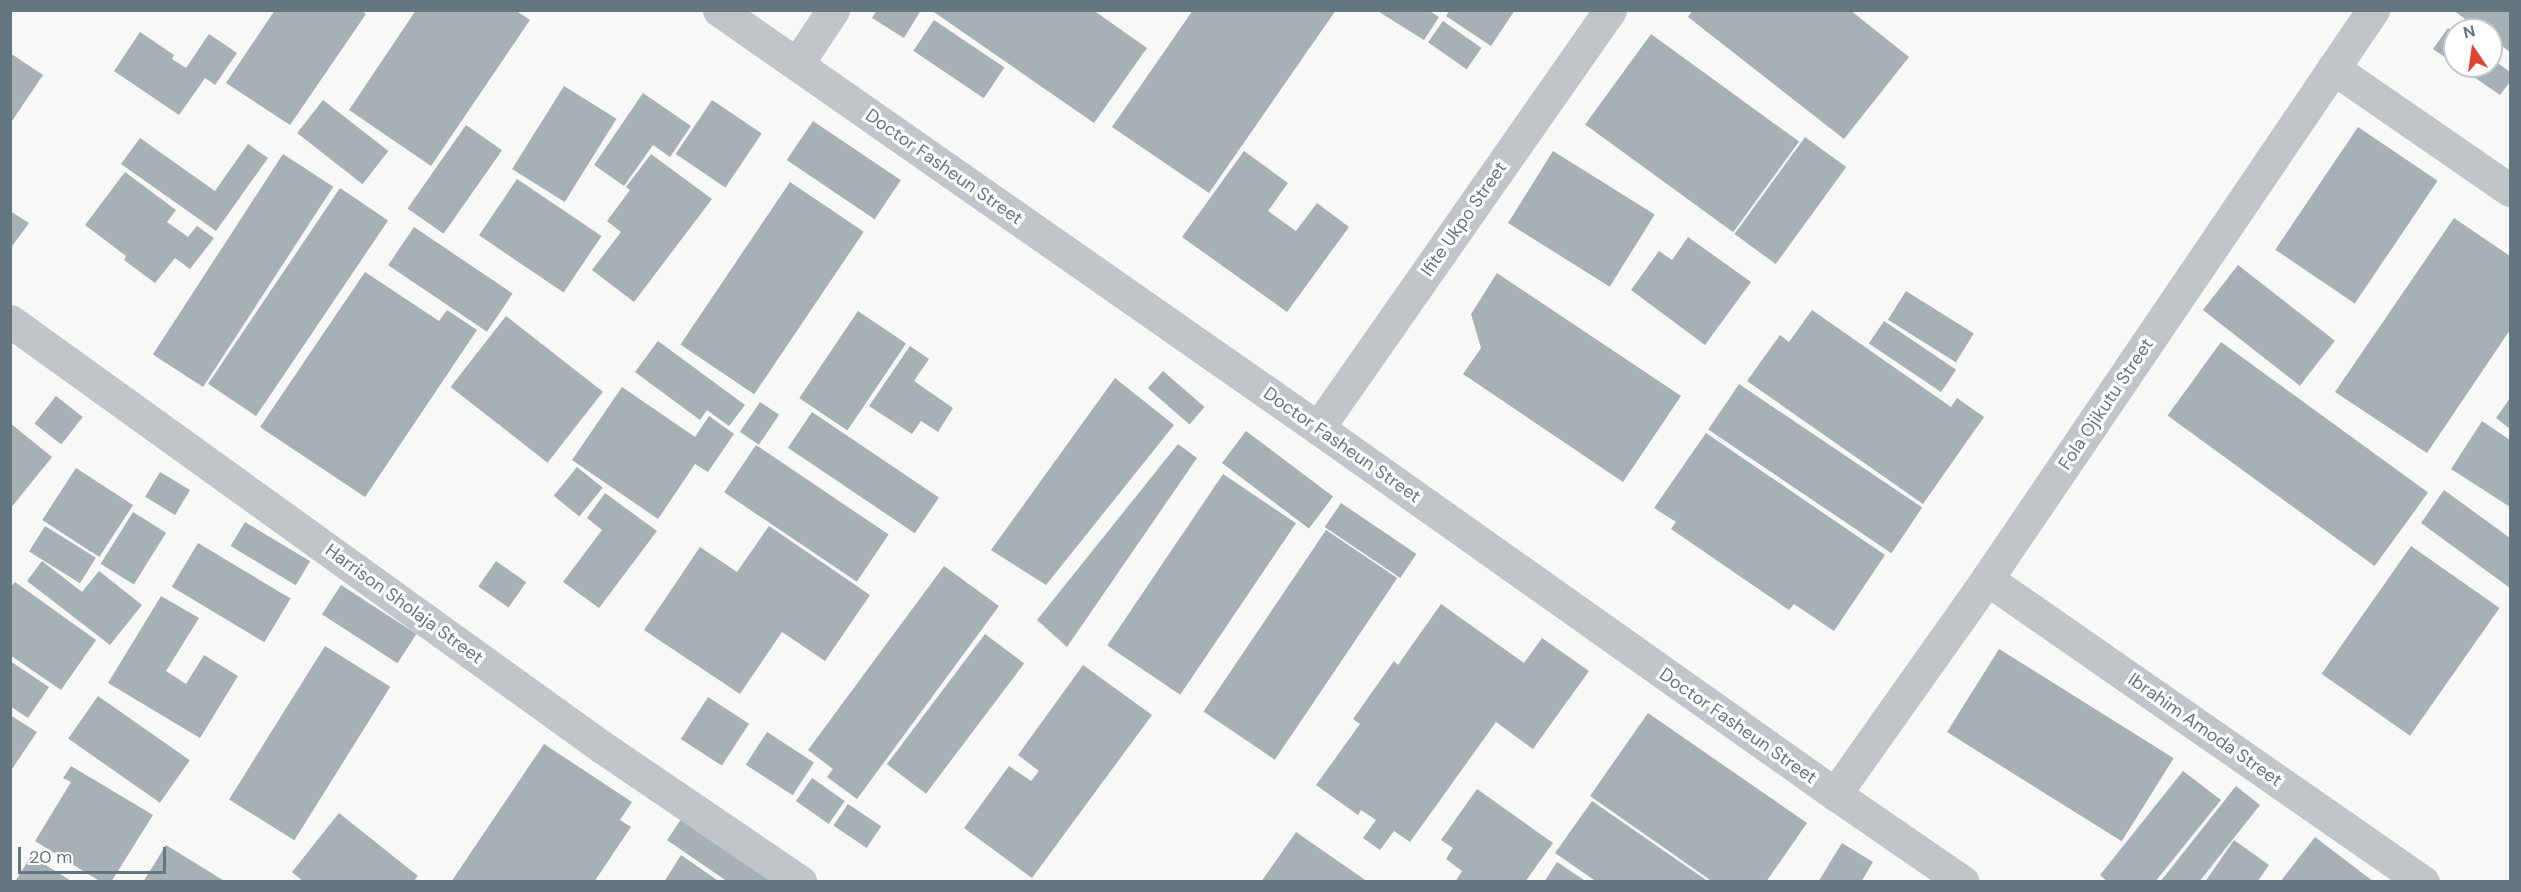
<!DOCTYPE html>
<html>
<head>
<meta charset="utf-8">
<style>
	body { margin:0 }
	#map { position:relative; width:2521px; height:892px; overflow:hidden; background:#f8f8f6; font-family:"DM Sans",sans-serif }
	div>[style] { position:absolute }
	.building>* { inset:0; background:#a6b1b5; transform-origin:0 0 }
	.minor>* { height:33px; margin:-16.5px; padding:0 16.5px; transform-origin:16.5px; border-radius:16.5px; background:#bfc5c8 }
	span { translate:-50% -50%; white-space:nowrap; text-align:center; line-height:1.15; -webkit-text-stroke:6px #fff; paint-order:stroke }
	.street-label { font-size:18px; color:#647780 }
	.frame { position:absolute; inset:0; border:12px solid #647780; pointer-events:none }
	.north { position:absolute; left:2443px; top:18px; width:60px; height:60px; box-sizing:border-box; background:#fff; border:2px solid #c1c9cc; border-radius:50%; rotate:347deg; font-size:16px; font-weight:700; line-height:24px; text-align:center; color:#647780 }
	.north::after { content:''; display:block; margin:auto; width:21px; height:27px; background:#de4430; clip-path:polygon(50% 0,100% 100%,50% 72%,0 100%) }
	.scale { position:absolute; left:18px; top:847px; width:148px; height:27px; box-sizing:border-box; border:3px solid #647780; border-top:0; padding-left:8px; font-size:18px; line-height:21px; white-space:nowrap; color:#647780; -webkit-text-stroke:4px #fff; paint-order:stroke }
</style>
</head>
<body>
<div id="map">
	<div class="building">
		<i style="clip-path:polygon(275px 10px,361px 10px,366px 14px,290px 125px,226px 83px)"></i>
		<i style="clip-path:polygon(416px 10px,515px 10px,530px 20px,431px 166px,349px 110px)"></i>
		<i style="clip-path:polygon(877px 10px,921px 10px,904px 38px,872px 18px)"></i>
		<i style="clip-path:polygon(931px 10px,1093px 10px,1147px 48px,1094px 123px)"></i>
		<i style="clip-path:polygon(1193px 10px,1336px 10px,1209px 193px,1112px 127px)"></i>
		<i style="clip-path:polygon(1376px 10px,1428px 10px,1439px 17px,1424px 40px)"></i>
		<i style="clip-path:polygon(1450px 10px,1515px 10px,1491px 46px,1446px 16px)"></i>
		<i style="clip-path:polygon(1693px 10px,1850px 10px,1909px 57px,1844px 139px,1688px 17px)"></i>
		<i style="clip-path:polygon(2453px 10px,2510px 10px,2510px 52px,2491px 38px,2491px 30px,2480px 30px)"></i>
		<i style="left:934px;top:20px;width:85px;height:37px;rotate:34deg"></i>
		<i style="left:1443px;top:21px;width:47px;height:26px;rotate:35deg"></i>
		<i style="clip-path:polygon(2448px 28px,2455px 33px,2455px 64px,2433px 49px)"></i>
		<i style="clip-path:polygon(140px 32px,174px 55px,172px 59px,186px 68px,209px 34px,237px 53px,215px 85px,205px 78px,179px 115px,114px 71px)"></i>
		<i style="left:1651px;top:34px;width:183px;height:112px;rotate:36deg"></i>
		<i style="clip-path:polygon(10px 53px,43px 75px,10px 124px)"></i>
		<i style="clip-path:polygon(2491px 58px,2510px 72px,2510px 82px,2500px 95px,2458px 66px,2491px 66px)"></i>
		<i style="left:564px;top:86px;width:62px;height:98px;rotate:32deg"></i>
		<i style="clip-path:polygon(643px 93px,691px 126px,670px 157px,653px 145px,624px 186px,594px 165px)"></i>
		<i style="left:323px;top:100px;width:83px;height:42px;rotate:38deg"></i>
		<i style="left:712px;top:100px;width:60px;height:65px;rotate:34deg"></i>
		<i style="left:813px;top:121px;width:106px;height:47px;rotate:34deg"></i>
		<i style="left:466px;top:125px;width:44px;height:102px;rotate:35deg"></i>
		<i style="left:2358px;top:127px;width:96px;height:148px;rotate:34deg"></i>
		<i style="left:1805px;top:137px;width:51px;height:120px;rotate:36deg"></i>
		<i style="clip-path:polygon(140px 138px,215px 191px,248px 144px,268px 158px,216px 231px,121px 164px)"></i>
		<i style="clip-path:polygon(1244px 151px,1288px 183px,1268px 211px,1296px 231px,1317px 203px,1349px 227px,1287px 312px,1182px 237px)"></i>
		<i style="left:1553px;top:151px;width:120px;height:85px;rotate:32deg"></i>
		<i style="left:283px;top:154px;width:60px;height:239px;rotate:33deg"></i>
		<i style="clip-path:polygon(651px 154px,712px 199px,634px 302px,592px 270px,621px 232px,607px 221px,630px 190px,626px 187px)"></i>
		<i style="clip-path:polygon(125px 172px,176px 210px,167px 222px,188px 237px,197px 226px,214px 238px,190px 269px,175px 258px,155px 283px,124px 260px,126px 256px,85px 225px)"></i>
		<i style="left:517px;top:179px;width:102px;height:68px;rotate:34deg"></i>
		<i style="left:790px;top:182px;width:89px;height:196px;rotate:34deg"></i>
		<i style="left:340px;top:188px;width:58px;height:236px;rotate:34deg"></i>
		<i style="clip-path:polygon(10px 211px,29px 223px,10px 249px)"></i>
		<i style="clip-path:polygon(2454px 218px,2510px 256px,2510px 330px,2427px 453px,2335px 392px)"></i>
		<i style="left:414px;top:227px;width:119px;height:46px;rotate:34deg"></i>
		<i style="clip-path:polygon(1688px 237px,1751px 282px,1705px 345px,1631px 290px,1659px 251px,1672px 260px)"></i>
		<i style="left:2238px;top:265px;width:123px;height:57px;rotate:38deg"></i>
		<i style="clip-path:polygon(365px 272px,439px 321px,447px 310px,477px 330px,365px 497px,260px 427px)"></i>
		<i style="clip-path:polygon(1497px 273px,1681px 396px,1623px 482px,1463px 374px,1481px 348px,1471px 314px)"></i>
		<i style="left:1906px;top:291px;width:80px;height:34px;rotate:32deg"></i>
		<i style="clip-path:polygon(1812px 310px,1951px 407px,1957px 398px,1984px 417px,1923px 504px,1747px 381px,1780px 335px,1789px 342px)"></i>
		<i style="left:858px;top:311px;width:58px;height:105px;rotate:34deg"></i>
		<i style="left:506px;top:316px;width:123px;height:90px;rotate:38deg"></i>
		<i style="left:1884px;top:321px;width:87px;height:27px;rotate:34deg"></i>
		<i style="clip-path:polygon(658px 341px,745px 405px,729px 426px,707px 410px,700px 420px,635px 372px)"></i>
		<i style="left:2221px;top:342px;width:256px;height:91px;rotate:36deg"></i>
		<i style="clip-path:polygon(910px 346px,929px 359px,914px 381px,953px 408px,938px 432px,921px 421px,912px 434px,869px 406px)"></i>
		<i style="left:1163px;top:371px;width:55px;height:23px;rotate:41deg"></i>
		<i style="clip-path:polygon(1115px 378px,1174px 425px,1046px 585px,991px 550px)"></i>
		<i style="left:1739px;top:384px;width:221px;height:55px;rotate:34deg"></i>
		<i style="clip-path:polygon(622px 387px,695px 437px,709px 416px,734px 434px,708px 472px,695px 464px,658px 519px,572px 460px)"></i>
		<i style="left:56px;top:396px;width:34px;height:35px;rotate:38deg"></i>
		<i style="clip-path:polygon(2510px 398px,2510px 429px,2496px 418px)"></i>
		<i style="left:760px;top:402px;width:23px;height:36px;rotate:34deg"></i>
		<i style="left:812px;top:412px;width:153px;height:43px;rotate:34deg"></i>
		<i style="clip-path:polygon(2482px 421px,2510px 440px,2510px 507px,2451px 469px)"></i>
		<i style="clip-path:polygon(10px 423px,52px 457px,10px 509px)"></i>
		<i style="left:1246px;top:431px;width:109px;height:40px;rotate:37deg"></i>
		<i style="clip-path:polygon(1706px 433px,1885px 555px,1834px 631px,1794px 604px,1789px 610px,1671px 529px,1676px 522px,1654px 508px)"></i>
		<i style="clip-path:polygon(1178px 444px,1197px 458px,1067px 647px,1037px 620px)"></i>
		<i style="left:756px;top:445px;width:160px;height:57px;rotate:34deg"></i>
		<i style="left:577px;top:467px;width:33px;height:37px;rotate:39deg"></i>
		<i style="left:76px;top:468px;width:68px;height:62px;rotate:33deg"></i>
		<i style="left:160px;top:472px;width:35px;height:29px;rotate:31deg"></i>
		<i style="left:1223px;top:474px;width:88px;height:207px;rotate:34deg"></i>
		<i style="clip-path:polygon(2444px 490px,2510px 538px,2510px 588px,2421px 523px)"></i>
		<i style="clip-path:polygon(605px 493px,657px 531px,599px 608px,563px 582px,602px 530px,587px 518px)"></i>
		<i style="left:1341px;top:503px;width:91px;height:29px;rotate:34deg"></i>
		<i style="left:133px;top:512px;width:39px;height:61px;rotate:32deg"></i>
		<i style="left:245px;top:522px;width:76px;height:28px;rotate:31deg"></i>
		<i style="left:45px;top:526px;width:60px;height:30px;rotate:32deg"></i>
		<i style="clip-path:polygon(769px 526px,870px 595px,825px 661px,782px 632px,740px 694px,644px 630px,700px 547px,737px 572px)"></i>
		<i style="left:1326px;top:530px;width:86px;height:219px;rotate:34deg"></i>
		<i style="left:198px;top:543px;width:108px;height:51px;rotate:31deg"></i>
		<i style="left:2411px;top:546px;width:108px;height:156px;rotate:35deg"></i>
		<i style="clip-path:polygon(42px 561px,82px 592px,99px 571px,142px 605px,110px 645px,27px 581px)"></i>
		<i style="left:496px;top:561px;width:37px;height:31px;rotate:35deg"></i>
		<i style="clip-path:polygon(944px 566px,999px 606px,857px 799px,827px 777px,833px 769px,808px 750px)"></i>
		<i style="clip-path:polygon(15px 582px,96px 640px,61px 690px,10px 655px,10px 588px)"></i>
		<i style="left:341px;top:585px;width:90px;height:35px;rotate:33deg"></i>
		<i style="clip-path:polygon(161px 596px,199px 618px,166px 671px,186px 684px,204px 655px,238px 676px,200px 738px,108px 683px)"></i>
		<i style="clip-path:polygon(1441px 604px,1524px 663px,1542px 638px,1589px 671px,1533px 749px,1496px 722px,1410px 842px,1394px 831px,1380px 850px,1363px 838px,1376px 820px,1361px 810px,1358px 815px,1316px 785px,1360px 724px,1353px 719px,1394px 661px,1398px 665px)"></i>
		<i style="left:985px;top:634px;width:49px;height:163px;rotate:37deg"></i>
		<i style="left:325px;top:646px;width:77px;height:181px;rotate:32deg"></i>
		<i style="left:1999px;top:649px;width:206px;height:98px;rotate:32deg"></i>
		<i style="clip-path:polygon(10px 661px,49px 687px,28px 718px,10px 706px)"></i>
		<i style="clip-path:polygon(1083px 665px,1152px 715px,1032px 878px,964px 828px,1009px 766px,1031px 781px,1039px 771px,1018px 755px)"></i>
		<i style="left:98px;top:696px;width:112px;height:52px;rotate:35deg"></i>
		<i style="left:708px;top:697px;width:49px;height:50px;rotate:33deg"></i>
		<i style="clip-path:polygon(1648px 713px,1807px 823px,1766px 882px,1713px 882px,1590px 796px)"></i>
		<i style="clip-path:polygon(10px 715px,37px 732px,10px 772px)"></i>
		<i style="left:767px;top:732px;width:56px;height:39px;rotate:33deg"></i>
		<i style="clip-path:polygon(544px 744px,632px 802px,620px 820px,631px 827px,594px 882px,451px 882px)"></i>
		<i style="clip-path:polygon(71px 766px,153px 815px,111px 882px,101px 882px,35px 841px,71px 782px,63px 778px)"></i>
		<i style="clip-path:polygon(2183px 771px,2221px 800px,2155px 882px,2108px 882px,2100px 875px)"></i>
		<i style="left:812px;top:778px;width:40px;height:28px;rotate:35deg"></i>
		<i style="clip-path:polygon(2236px 786px,2260px 805px,2199px 882px,2160px 882px)"></i>
		<i style="clip-path:polygon(1477px 789px,1553px 843px,1525px 882px,1455px 882px,1462px 871px,1446px 859px,1453px 848px,1441px 840px)"></i>
		<i style="clip-path:polygon(1592px 801px,1709px 882px,1597px 882px,1555px 853px)"></i>
		<i style="left:848px;top:804px;width:40px;height:26px;rotate:34deg"></i>
		<i style="clip-path:polygon(686px 812px,775px 871px,768px 882px,728px 882px,667px 840px)"></i>
		<i style="clip-path:polygon(339px 813px,418px 876px,413px 882px,304px 882px,292px 872px)"></i>
		<i style="clip-path:polygon(1296px 832px,1368px 882px,1261px 882px)"></i>
		<i style="clip-path:polygon(2315px 837px,2374px 882px,2280px 882px)"></i>
		<i style="clip-path:polygon(2234px 840px,2269px 865px,2257px 882px,2205px 882px)"></i>
		<i style="clip-path:polygon(1842px 843px,1873px 862px,1861px 882px,1818px 882px)"></i>
		<i style="clip-path:polygon(166px 845px,226px 882px,143px 882px)"></i>
		<i style="clip-path:polygon(681px 855px,720px 882px,664px 882px)"></i>
		<i style="clip-path:polygon(31px 856px,73px 882px,15px 882px)"></i>
		<i style="clip-path:polygon(1557px 862px,1587px 882px,1544px 882px)"></i>
	</div>
	<div class="minor">
		<i style="left:719px;top:10px;width:730px;rotate:34.91deg"></i>
		<i style="left:1318px;top:428px;width:633px;rotate:35.3deg"></i>
		<i style="left:1835px;top:794px;width:155px;rotate:34.5deg"></i>
		<i style="left:797px;top:64px;width:65px;rotate:-56.3deg"></i>
		<i style="left:2333px;top:68px;width:215px;rotate:34.6deg"></i>
		<i style="left:10px;top:321px;width:729px;rotate:35.74deg"></i>
		<i style="left:602px;top:747px;width:240px;rotate:34.2deg"></i>
		<i style="left:1318px;top:428px;width:510px;rotate:-55.06deg"></i>
		<i style="left:1987px;top:579px;width:531px;rotate:34.8deg"></i>
		<i style="left:1835px;top:794px;width:263px;rotate:-54.7deg"></i>
		<i style="left:1987px;top:579px;width:688px;rotate:-55.85deg"></i>
	</div>
	<div class="street-label">
		<span style="left:944px;top:167px;rotate:35deg">Doctor Fasheun Street</span>
		<span style="left:1464px;top:219px;rotate:-55deg">Ifite Ukpo Street</span>
		<span style="left:2106px;top:404px;rotate:-56deg">Fola Ojikutu Street</span>
		<span style="left:1342px;top:445px;rotate:35deg">Doctor Fasheun Street</span>
		<span style="left:404px;top:604px;rotate:36deg">Harrison Sholaja Street</span>
		<span style="left:1738px;top:726px;rotate:35deg">Doctor Fasheun Street</span>
		<span style="left:2205px;top:730px;rotate:35deg">Ibrahim Amoda Street</span>
	</div>
	<div class="frame"></div>
	<div class="north">N</div>
	<div class="scale">20 m</div>
</div>
</body>
</html>
